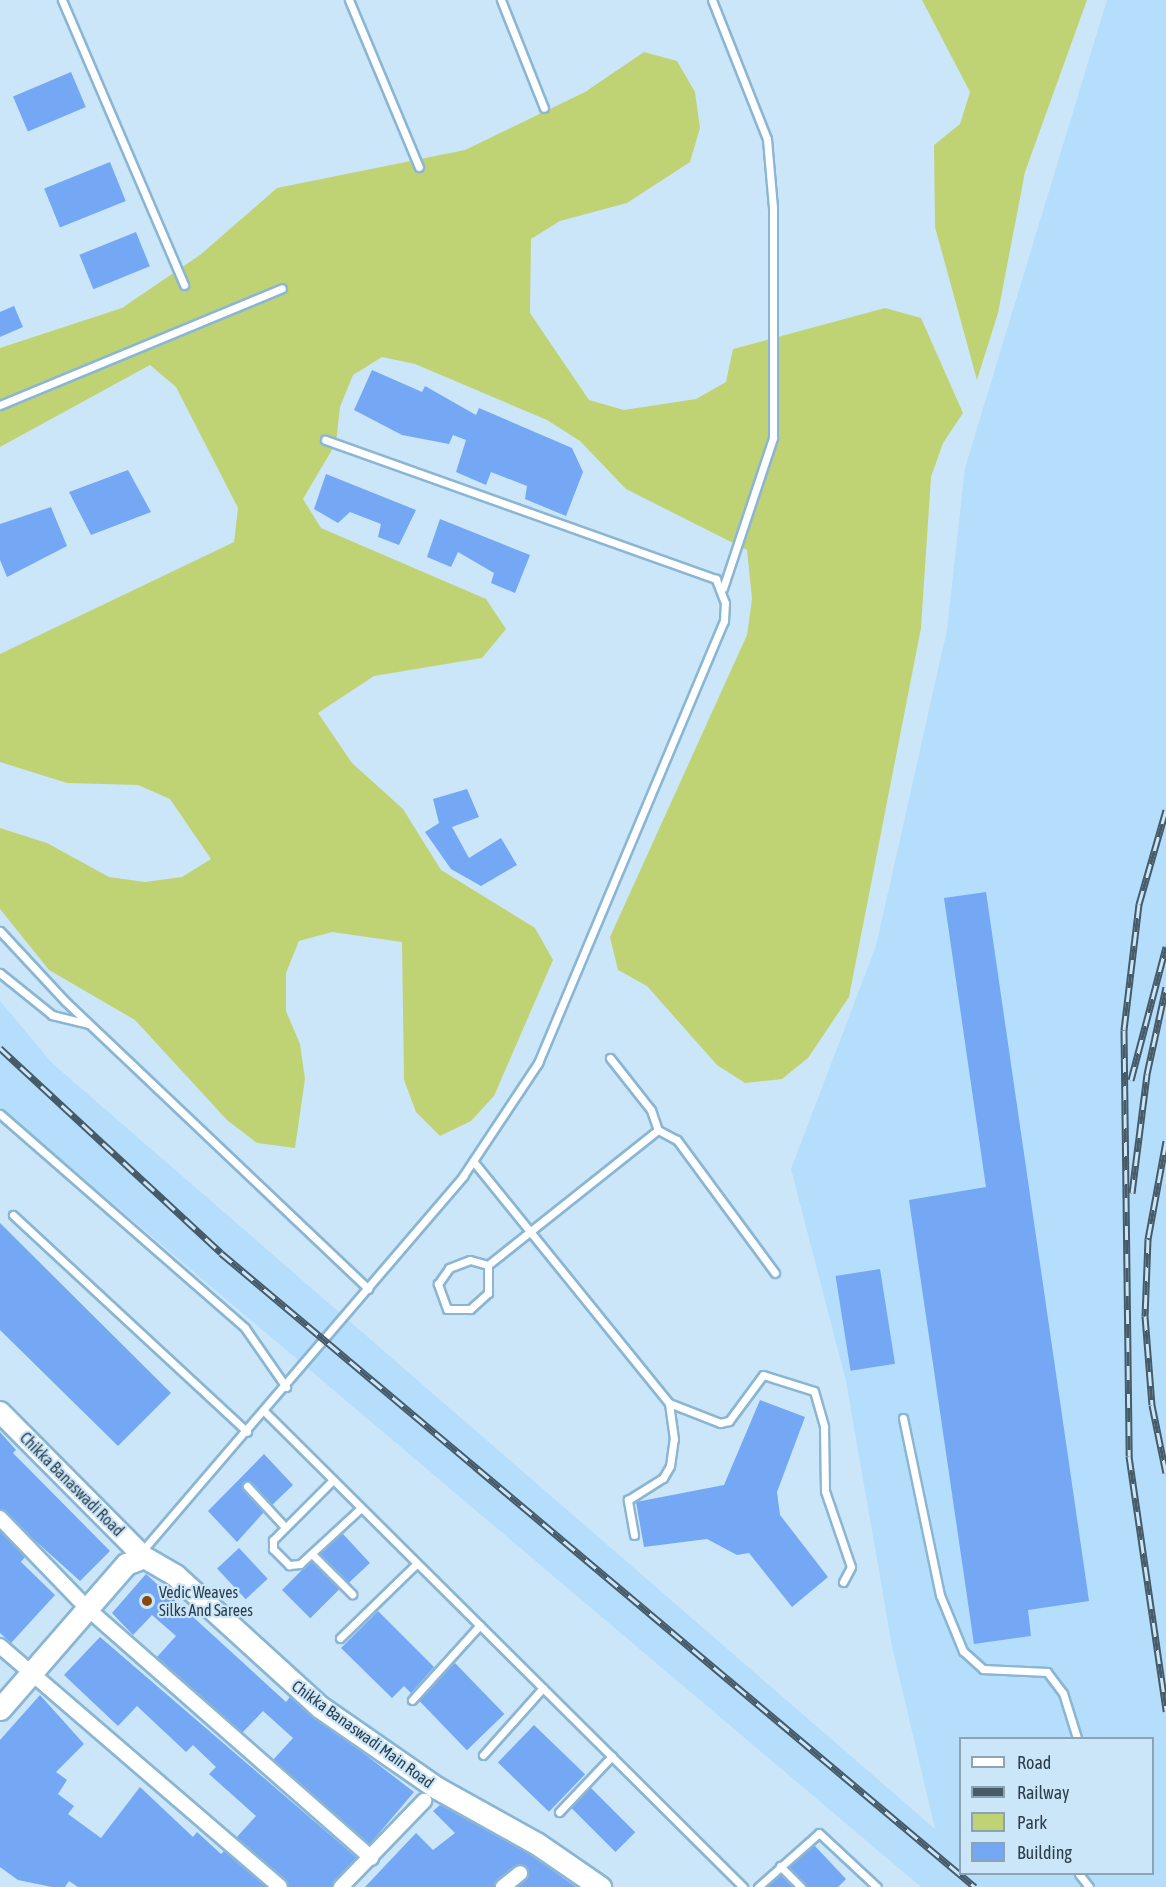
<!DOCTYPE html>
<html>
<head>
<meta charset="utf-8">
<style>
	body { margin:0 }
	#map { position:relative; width:1166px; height:1887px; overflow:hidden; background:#cbe6f9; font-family:"Asap Condensed",sans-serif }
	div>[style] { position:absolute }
	.built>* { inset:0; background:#b4defb }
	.green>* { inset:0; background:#c0d374 }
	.building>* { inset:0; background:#74a7f4; transform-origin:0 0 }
	.roads { filter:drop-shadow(2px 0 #8ab6d4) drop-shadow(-2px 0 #8ab6d4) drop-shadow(0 2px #8ab6d4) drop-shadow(0 -2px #8ab6d4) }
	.service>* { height:7px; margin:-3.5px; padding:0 3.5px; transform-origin:3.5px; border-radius:3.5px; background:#fff }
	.minor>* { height:14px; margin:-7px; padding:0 7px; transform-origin:7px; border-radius:7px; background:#fff }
	.secondary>* { height:20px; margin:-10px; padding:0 10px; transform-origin:10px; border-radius:10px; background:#fff }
	.primary>* { height:21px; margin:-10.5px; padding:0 10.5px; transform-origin:10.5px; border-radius:10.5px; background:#fff }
	.rail>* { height:7px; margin-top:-3.5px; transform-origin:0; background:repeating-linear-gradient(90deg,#cbe6f9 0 14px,#465a68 0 28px); box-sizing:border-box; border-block:2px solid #465a68 }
	.dots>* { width:16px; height:16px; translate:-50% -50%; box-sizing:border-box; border:3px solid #cbe6f9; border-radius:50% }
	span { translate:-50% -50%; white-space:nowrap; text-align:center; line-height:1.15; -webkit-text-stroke:4.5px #cbe6f9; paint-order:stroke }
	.street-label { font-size:16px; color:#2c3e4b }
	.poi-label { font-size:16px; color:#2c3e4b }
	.left { translate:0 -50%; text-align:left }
	.legend { position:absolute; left:959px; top:1737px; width:195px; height:138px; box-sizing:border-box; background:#cbe6f9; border:2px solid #8ba3b3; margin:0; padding:8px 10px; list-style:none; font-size:18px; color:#2c3e4b }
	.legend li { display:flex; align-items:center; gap:12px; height:30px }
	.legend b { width:30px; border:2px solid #8ba3b3 }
</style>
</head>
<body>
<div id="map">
	<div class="built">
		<i style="clip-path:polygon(evenodd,1107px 0,1166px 0,1166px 1887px,921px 1887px,0 1108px,0 1001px,53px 1064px,935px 1829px,892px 1646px,846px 1381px,791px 1169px,876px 946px,947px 630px,965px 468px,1107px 0,960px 1738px,1152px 1738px,1152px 1874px,960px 1874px,960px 1738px)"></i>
	</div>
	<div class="green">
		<i style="clip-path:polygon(922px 0,1087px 0,1025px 172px,998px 313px,977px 380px,935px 227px,934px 145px,960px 124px,970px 92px)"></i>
		<i style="clip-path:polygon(644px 52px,677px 61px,695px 92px,700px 128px,690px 162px,627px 203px,560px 221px,531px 239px,530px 313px,589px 400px,624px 410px,696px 399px,726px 382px,733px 349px,885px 308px,921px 318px,963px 413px,943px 443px,931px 477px,921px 628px,849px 997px,808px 1058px,782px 1079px,745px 1083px,717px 1065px,647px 986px,618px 970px,610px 937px,747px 635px,752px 599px,747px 550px,626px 489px,580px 441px,547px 420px,415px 364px,382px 357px,353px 375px,340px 407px,336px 443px,303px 499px,321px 528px,486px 599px,506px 629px,482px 658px,374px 676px,318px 713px,352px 763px,403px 809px,441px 870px,535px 928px,553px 960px,494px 1096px,471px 1121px,440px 1136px,416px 1112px,404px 1080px,402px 942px,332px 932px,299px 941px,286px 973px,286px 1011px,300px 1044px,305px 1079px,295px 1148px,257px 1143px,227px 1120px,135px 1020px,49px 970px,0 909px,0 828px,47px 843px,109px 877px,145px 882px,182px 877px,211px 859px,170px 799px,138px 785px,67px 783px,0 762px,0 654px,234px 542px,238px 508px,176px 387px,150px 365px,0 447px,0 348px,122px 308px,200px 255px,277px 188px,465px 150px,585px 92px)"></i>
	</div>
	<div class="building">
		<i style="left:71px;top:72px;width:38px;height:63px;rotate:67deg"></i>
		<i style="left:110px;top:162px;width:42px;height:71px;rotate:68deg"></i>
		<i style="left:136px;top:232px;width:37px;height:61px;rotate:68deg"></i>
		<i style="clip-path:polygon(14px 306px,23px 327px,0 337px,0 312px)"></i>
		<i style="clip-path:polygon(372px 370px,422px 392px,425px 386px,476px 415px,479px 408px,572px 448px,583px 472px,566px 516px,525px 499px,527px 486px,491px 472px,486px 485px,456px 472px,466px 440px,453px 435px,449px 444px,402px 435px,354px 410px)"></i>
		<i style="clip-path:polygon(128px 470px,151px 512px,91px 535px,69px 492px)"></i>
		<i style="clip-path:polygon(326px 474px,416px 510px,399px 545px,378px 537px,381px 524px,350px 512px,338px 523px,314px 509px)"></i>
		<i style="clip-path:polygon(51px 507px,67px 546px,7px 577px,0 560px,0 524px)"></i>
		<i style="clip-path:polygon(440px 519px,530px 555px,515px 593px,491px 583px,494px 573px,458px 552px,451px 567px,427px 557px)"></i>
		<i style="clip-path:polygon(467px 789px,479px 817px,452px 827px,469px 858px,501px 838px,517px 865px,481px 886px,451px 869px,425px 832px,439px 823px,433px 799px)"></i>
		<i style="clip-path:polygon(986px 892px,1089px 1601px,1028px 1610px,1031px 1636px,974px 1644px,909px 1200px,986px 1187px,944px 898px)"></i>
		<i style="clip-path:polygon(0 1223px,171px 1393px,118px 1446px,0 1330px)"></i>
		<i style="left:880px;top:1269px;width:96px;height:45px;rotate:81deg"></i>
		<i style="clip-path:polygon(760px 1400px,805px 1417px,777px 1492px,780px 1515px,828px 1577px,792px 1607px,749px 1553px,737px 1555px,707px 1539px,644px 1547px,636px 1502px,724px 1485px)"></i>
		<i style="clip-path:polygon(0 1432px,16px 1450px,13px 1453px,110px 1551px,80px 1581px,0 1509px)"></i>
		<i style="clip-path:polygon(264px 1454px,293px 1485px,272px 1505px,251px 1482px,243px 1482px,243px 1489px,264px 1512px,237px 1542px,208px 1511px)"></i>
		<i style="clip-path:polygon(0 1531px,25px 1557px,21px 1562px,55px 1595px,11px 1643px,0 1633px)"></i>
		<i style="left:342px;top:1533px;width:41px;height:30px;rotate:47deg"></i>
		<i style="left:239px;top:1548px;width:42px;height:30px;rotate:47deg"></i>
		<i style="left:311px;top:1561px;width:40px;height:41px;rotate:45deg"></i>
		<i style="clip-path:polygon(146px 1574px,286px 1702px,290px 1697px,414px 1792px,369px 1845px,273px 1760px,293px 1738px,263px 1711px,242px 1733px,157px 1657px,176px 1636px,152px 1615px,133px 1635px,112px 1613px)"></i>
		<i style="clip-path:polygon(378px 1611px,434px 1667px,411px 1693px,404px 1686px,392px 1698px,341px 1648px)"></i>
		<i style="clip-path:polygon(100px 1637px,357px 1858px,332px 1887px,289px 1887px,236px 1838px,256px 1816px,209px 1774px,216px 1767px,193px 1745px,186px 1752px,137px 1706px,118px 1726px,64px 1675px)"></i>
		<i style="left:455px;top:1663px;width:71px;height:52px;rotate:46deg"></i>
		<i style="clip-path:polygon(40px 1695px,84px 1744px,56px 1772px,67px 1780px,58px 1794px,74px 1806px,68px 1814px,101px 1838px,140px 1787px,193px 1837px,197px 1832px,221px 1854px,224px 1851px,266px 1887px,78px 1887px,69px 1881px,65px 1887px,52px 1887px,18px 1880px,0 1867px,0 1740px)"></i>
		<i style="left:534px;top:1725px;width:71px;height:52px;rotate:44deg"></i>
		<i style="left:590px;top:1787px;width:64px;height:28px;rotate:45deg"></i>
		<i style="clip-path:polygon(440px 1805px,529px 1854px,576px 1887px,517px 1887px,529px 1872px,519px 1864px,494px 1887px,365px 1887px,416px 1833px,433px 1850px,455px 1833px,433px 1811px)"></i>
		<i style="clip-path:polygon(814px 1845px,846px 1879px,838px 1887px,807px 1887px,789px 1867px)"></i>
		<i style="clip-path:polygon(781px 1875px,793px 1887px,766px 1887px)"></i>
	</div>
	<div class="roads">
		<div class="service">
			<i style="left:62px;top:0;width:310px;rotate:66.8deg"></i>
			<i style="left:349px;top:0;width:181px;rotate:67.3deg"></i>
			<i style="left:501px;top:0;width:116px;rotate:68.3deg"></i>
			<i style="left:712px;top:0;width:149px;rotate:68.4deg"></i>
			<i style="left:767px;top:139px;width:68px;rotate:85deg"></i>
			<i style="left:773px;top:207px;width:231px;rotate:90deg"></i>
			<i style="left:773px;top:438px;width:158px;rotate:108.4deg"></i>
			<i style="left:0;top:405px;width:305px;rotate:-22.5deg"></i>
			<i style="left:0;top:931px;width:96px;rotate:47.1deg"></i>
			<i style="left:65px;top:1001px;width:418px;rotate:43.5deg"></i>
			<i style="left:0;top:973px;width:67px;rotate:38.9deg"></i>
			<i style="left:52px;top:1015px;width:36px;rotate:14deg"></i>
			<i style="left:610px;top:1058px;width:66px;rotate:51.7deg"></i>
			<i style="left:651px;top:1110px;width:21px;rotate:71deg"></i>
			<i style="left:0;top:1114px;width:325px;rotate:41.1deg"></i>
			<i style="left:245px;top:1328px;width:72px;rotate:55.2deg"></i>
			<i style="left:473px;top:1161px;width:311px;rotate:51deg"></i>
			<i style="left:669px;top:1403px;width:55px;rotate:21.4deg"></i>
			<i style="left:720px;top:1423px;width:9px;rotate:-13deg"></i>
			<i style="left:729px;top:1421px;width:57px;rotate:-53.5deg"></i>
			<i style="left:763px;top:1375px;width:53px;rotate:17.4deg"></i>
			<i style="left:814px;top:1391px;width:37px;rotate:74deg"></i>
			<i style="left:824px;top:1427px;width:64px;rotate:89.1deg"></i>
			<i style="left:825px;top:1491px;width:80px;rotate:71.1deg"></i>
			<i style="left:851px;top:1567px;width:17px;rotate:118deg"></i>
			<i style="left:13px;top:1215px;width:319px;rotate:42.8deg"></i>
			<i style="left:470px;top:1260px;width:19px;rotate:16deg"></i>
			<i style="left:488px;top:1265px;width:28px;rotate:90deg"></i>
			<i style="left:488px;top:1293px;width:24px;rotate:138deg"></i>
			<i style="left:470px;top:1309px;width:23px;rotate:180deg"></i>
			<i style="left:447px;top:1309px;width:27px;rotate:-110deg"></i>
			<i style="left:438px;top:1284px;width:19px;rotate:-55deg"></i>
			<i style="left:449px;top:1268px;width:22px;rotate:-21deg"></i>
			<i style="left:488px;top:1265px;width:217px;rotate:-38.5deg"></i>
			<i style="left:658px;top:1130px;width:21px;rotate:28deg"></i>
			<i style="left:677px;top:1140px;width:165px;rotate:53.6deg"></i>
			<i style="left:265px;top:1412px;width:674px;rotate:44.82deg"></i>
			<i style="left:903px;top:1418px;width:181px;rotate:78.2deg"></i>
			<i style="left:940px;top:1595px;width:61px;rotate:67.7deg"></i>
			<i style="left:963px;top:1651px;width:27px;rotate:42deg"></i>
			<i style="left:983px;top:1669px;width:64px;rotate:2.7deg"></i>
			<i style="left:1047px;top:1672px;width:26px;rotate:53deg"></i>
			<i style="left:1063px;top:1693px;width:47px;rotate:72.7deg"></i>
			<i style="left:333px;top:1480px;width:85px;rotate:135deg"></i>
			<i style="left:273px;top:1540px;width:9px;rotate:90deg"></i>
			<i style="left:273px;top:1549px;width:23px;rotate:45deg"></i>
			<i style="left:289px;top:1565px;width:11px;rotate:-5deg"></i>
			<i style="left:300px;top:1564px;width:83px;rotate:-42.6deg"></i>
			<i style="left:247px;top:1486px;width:56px;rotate:47.2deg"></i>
			<i style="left:634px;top:1535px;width:36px;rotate:-100deg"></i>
			<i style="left:628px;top:1500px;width:41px;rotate:-32.2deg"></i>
			<i style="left:663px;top:1478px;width:14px;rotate:-60deg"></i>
			<i style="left:670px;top:1466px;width:27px;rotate:-82deg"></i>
			<i style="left:674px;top:1439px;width:36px;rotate:-98deg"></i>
			<i style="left:142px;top:1551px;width:494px;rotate:-49.4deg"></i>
			<i style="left:463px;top:1176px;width:136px;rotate:-56.4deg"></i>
			<i style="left:538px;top:1063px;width:480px;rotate:-67.2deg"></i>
			<i style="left:724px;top:621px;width:18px;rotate:-87deg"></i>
			<i style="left:725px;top:603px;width:26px;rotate:-111deg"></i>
			<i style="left:716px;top:579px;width:415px;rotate:-160.4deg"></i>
			<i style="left:312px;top:1554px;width:57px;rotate:45deg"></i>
			<i style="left:340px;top:1638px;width:107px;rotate:-44.2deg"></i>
			<i style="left:412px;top:1700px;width:101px;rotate:-47.8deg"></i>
			<i style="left:483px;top:1755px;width:90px;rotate:-48.2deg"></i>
			<i style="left:559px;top:1812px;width:77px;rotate:-46.6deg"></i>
			<i style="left:780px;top:1866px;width:30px;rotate:45deg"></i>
			<i style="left:1079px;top:1874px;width:16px;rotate:52deg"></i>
			<i style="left:758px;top:1887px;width:81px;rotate:-41.5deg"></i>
			<i style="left:819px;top:1833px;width:79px;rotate:43deg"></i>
		</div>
		<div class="minor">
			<i style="left:0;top:1518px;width:127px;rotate:46deg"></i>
			<i style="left:88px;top:1609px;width:377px;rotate:41.3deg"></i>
			<i style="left:0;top:1646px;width:369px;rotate:40.7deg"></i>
			<i style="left:341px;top:1887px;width:120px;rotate:-46deg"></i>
			<i style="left:503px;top:1887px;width:22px;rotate:-39deg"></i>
		</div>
		<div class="secondary">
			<i style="left:0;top:1412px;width:204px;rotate:45.2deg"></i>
		</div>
		<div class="primary">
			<i style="left:0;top:1709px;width:192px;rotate:-49deg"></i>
			<i style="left:126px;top:1564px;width:19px;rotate:-21deg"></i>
			<i style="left:144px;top:1557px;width:36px;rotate:30deg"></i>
			<i style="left:175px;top:1575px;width:196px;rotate:42.3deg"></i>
			<i style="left:320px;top:1707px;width:142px;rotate:34.7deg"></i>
			<i style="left:437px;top:1788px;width:113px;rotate:29.1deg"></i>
			<i style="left:536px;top:1843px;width:78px;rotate:34.5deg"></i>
		</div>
	</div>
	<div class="rail">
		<i style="left:1166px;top:810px;width:98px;rotate:106deg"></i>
		<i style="left:1139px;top:904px;width:127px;rotate:96.8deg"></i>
		<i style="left:1124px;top:1030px;width:426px;rotate:89.3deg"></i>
		<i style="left:1129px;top:1456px;width:258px;rotate:81.7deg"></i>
		<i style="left:0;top:1048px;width:301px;rotate:42.8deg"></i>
		<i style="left:221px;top:1253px;width:985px;rotate:40.06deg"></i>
		<i style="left:1131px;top:1080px;width:138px;rotate:-75.3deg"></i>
		<i style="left:1166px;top:1141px;width:100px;rotate:100.4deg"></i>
		<i style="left:1148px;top:1239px;width:77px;rotate:92.2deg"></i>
		<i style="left:1145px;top:1316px;width:89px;rotate:85.5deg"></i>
		<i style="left:1152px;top:1405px;width:69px;rotate:78.4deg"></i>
		<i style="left:1132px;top:1193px;width:120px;rotate:-82.8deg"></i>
		<i style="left:1147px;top:1074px;width:89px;rotate:-77.7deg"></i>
	</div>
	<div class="dots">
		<i style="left:147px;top:1601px;background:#874909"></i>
	</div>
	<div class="street-label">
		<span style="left:72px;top:1484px;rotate:45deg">Chikka Banaswadi Road</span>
		<span style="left:363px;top:1734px;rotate:36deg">Chikka Banaswadi Main Road</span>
	</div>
	<div class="poi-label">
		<span class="left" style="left:159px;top:1601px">Vedic Weaves<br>Silks And Sarees</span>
	</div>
	<ul class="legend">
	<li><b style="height:8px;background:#fff"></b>Road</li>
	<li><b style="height:8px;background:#465a68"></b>Railway</li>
	<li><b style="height:16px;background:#c0d374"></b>Park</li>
	<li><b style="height:16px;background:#74a7f4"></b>Building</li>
	</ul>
</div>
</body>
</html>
